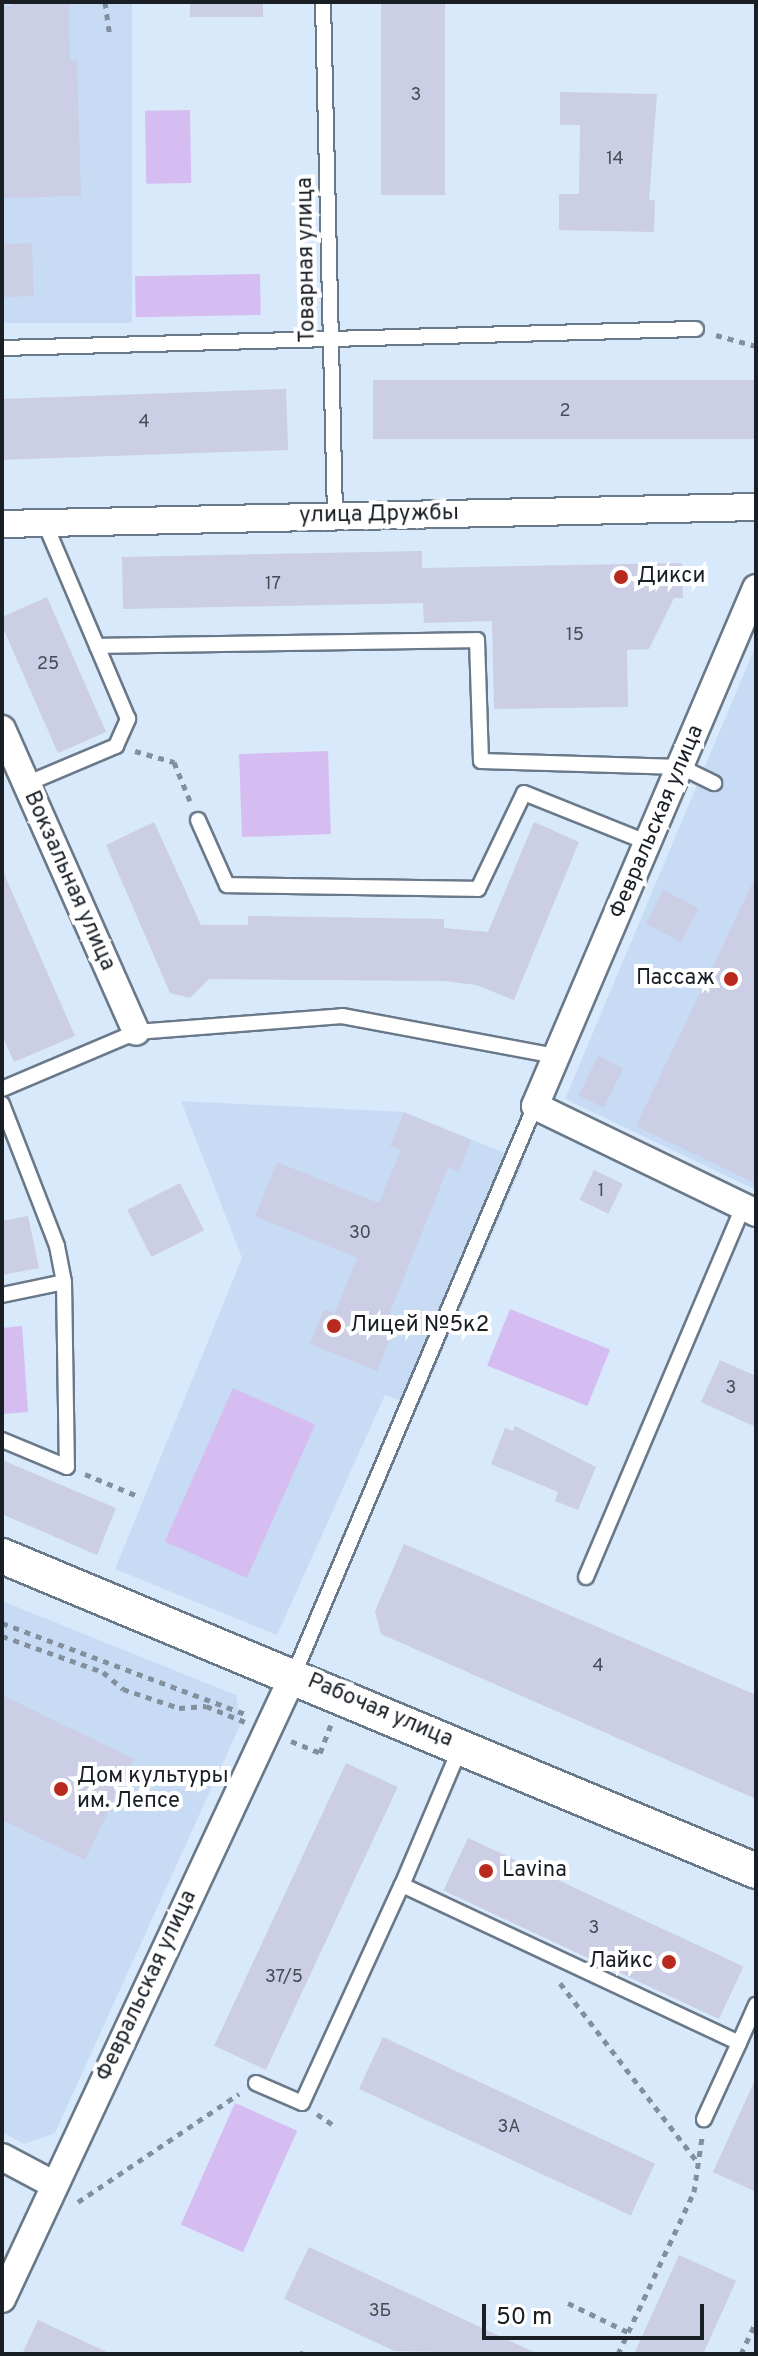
<!DOCTYPE html>
<html>
<head>
<meta charset="utf-8">
<style>
	body { margin:0 }
	#map { position:relative; width:758px; height:2356px; overflow:hidden; background:#d8e9fb; font-family:Overpass,sans-serif }
	div>[style] { position:absolute }
	.built>* { inset:0; background:#c7dcf4; transform-origin:0 0 }
	.green>* { inset:0; background:#d6bdf1; transform-origin:0 0 }
	.building>* { inset:0; background:#cbcee4; transform-origin:0 0 }
	.path>* { height:5px; margin-top:-2.5px; transform-origin:0; background:repeating-linear-gradient(90deg,#838f9c 0 6px,transparent 0 12px) }
	.roads { filter:drop-shadow(2px 0 #6a7989) drop-shadow(-2px 0 #6a7989) drop-shadow(0 2px #6a7989) drop-shadow(0 -2px #6a7989) }
	.service>* { height:14px; margin:-7px; padding:0 7px; transform-origin:7px; border-radius:7px; background:#fff }
	.minor>* { height:26px; margin:-13px; padding:0 13px; transform-origin:13px; border-radius:13px; background:#fff }
	.tertiary>* { height:34px; margin:-17px; padding:0 17px; transform-origin:17px; border-radius:17px; background:#fff }
	.dots>* { width:22px; height:22px; translate:-50% -50%; box-sizing:border-box; border:4px solid #fff; border-radius:50% }
	span { translate:-50% -50%; white-space:nowrap; text-align:center; line-height:1.15; -webkit-text-stroke:8px #fff; paint-order:stroke }
	.number-label { font-size:18px; color:#464b55 }
	.number-label span { -webkit-text-stroke-width:0 }
	.street-label { font-size:22px; color:#191f25 }
	.poi-label { font-size:22px; color:#191f25 }
	.left { translate:0 -50%; text-align:left }
	.right { translate:-100% -50%; text-align:right }
	.frame { position:absolute; inset:0; border:4px solid #191f25; pointer-events:none }
	.scale { position:absolute; left:482px; top:2304px; width:222px; height:36px; box-sizing:border-box; border:4px solid #191f25; border-top:0; padding-left:10px; font-size:24px; line-height:28px; white-space:nowrap; color:#191f25; -webkit-text-stroke:6px #fff; paint-order:stroke }
</style>
</head>
<body>
<div id="map">
	<div class="built">
		<i style="left:2px;top:2px;width:130px;height:321px"></i>
		<i style="clip-path:polygon(756px 645px,756px 1190px,565px 1099px)"></i>
		<i style="clip-path:polygon(181px 1101px,404px 1112px,524px 1161px,418px 1408px,385px 1395px,277px 1635px,115px 1569px,242px 1258px)"></i>
		<i style="clip-path:polygon(2px 1601px,236px 1695px,241px 1723px,55px 2133px,24px 2144px,2px 2132px)"></i>
	</div>
	<div class="green">
		<i style="left:190px;top:110px;width:73px;height:45px;rotate:89deg"></i>
		<i style="left:260px;top:274px;width:41px;height:125px;rotate:89deg"></i>
		<i style="left:328px;top:751px;width:83px;height:89px;rotate:88deg"></i>
		<i style="left:510px;top:1309px;width:108px;height:61px;rotate:22deg"></i>
		<i style="clip-path:polygon(22px 1326px,28px 1412px,2px 1414px,2px 1328px)"></i>
		<i style="left:233px;top:1388px;width:90px;height:168px;rotate:24deg"></i>
		<i style="left:235px;top:2103px;width:68px;height:133px;rotate:24deg"></i>
	</div>
	<div class="building">
		<i style="clip-path:polygon(12px 2px,69px 2px,70px 61px,77px 60px,81px 196px,2px 198px,2px 7px,12px 6px)"></i>
		<i style="left:190px;top:2px;width:73px;height:15px"></i>
		<i style="left:381px;top:2px;width:64px;height:193px"></i>
		<i style="clip-path:polygon(560px 92px,657px 94px,649px 200px,655px 200px,654px 232px,559px 230px,559px 194px,579px 194px,580px 125px,560px 125px)"></i>
		<i style="left:32px;top:243px;width:53px;height:30px;rotate:88deg"></i>
		<i style="left:756px;top:380px;width:59px;height:383px;rotate:90deg"></i>
		<i style="left:286px;top:389px;width:61px;height:284px;rotate:88deg"></i>
		<i style="clip-path:polygon(422px 551px,422px 568px,682px 563px,683px 598px,674px 598px,649px 649px,627px 650px,628px 707px,494px 709px,492px 621px,424px 623px,423px 603px,123px 609px,122px 557px)"></i>
		<i style="clip-path:polygon(47px 597px,106px 732px,58px 753px,2px 626px,2px 617px)"></i>
		<i style="clip-path:polygon(154px 822px,201px 925px,248px 925px,248px 916px,444px 919px,444px 928px,488px 932px,534px 822px,579px 842px,514px 1000px,476px 985px,444px 981px,209px 979px,190px 998px,170px 993px,106px 845px)"></i>
		<i style="clip-path:polygon(2px 869px,75px 1036px,14px 1062px,2px 1035px)"></i>
		<i style="clip-path:polygon(756px 876px,756px 1184px,636px 1126px)"></i>
		<i style="left:663px;top:890px;width:40px;height:38px;rotate:27deg"></i>
		<i style="left:598px;top:1056px;width:28px;height:44px;rotate:26deg"></i>
		<i style="clip-path:polygon(404px 1112px,471px 1140px,459px 1172px,448px 1168px,381px 1335px,390px 1339px,377px 1371px,310px 1344px,324px 1309px,335px 1313px,357px 1258px,255px 1216px,277px 1162px,379px 1203px,401px 1150px,390px 1146px)"></i>
		<i style="left:594px;top:1170px;width:32px;height:33px;rotate:26deg"></i>
		<i style="left:180px;top:1183px;width:53px;height:59px;rotate:63deg"></i>
		<i style="clip-path:polygon(28px 1216px,39px 1268px,2px 1275px,2px 1221px)"></i>
		<i style="clip-path:polygon(720px 1360px,756px 1376px,756px 1427px,701px 1402px)"></i>
		<i style="clip-path:polygon(515px 1426px,596px 1467px,578px 1510px,555px 1501px,558px 1492px,491px 1464px,505px 1428px,513px 1431px)"></i>
		<i style="clip-path:polygon(2px 1460px,116px 1508px,97px 1555px,2px 1514px)"></i>
		<i style="clip-path:polygon(404px 1544px,756px 1695px,756px 1799px,381px 1634px,375px 1611px)"></i>
		<i style="clip-path:polygon(2px 1695px,134px 1759px,85px 1860px,2px 1820px)"></i>
		<i style="left:346px;top:1763px;width:57px;height:312px;rotate:25deg"></i>
		<i style="left:468px;top:1838px;width:304px;height:58px;rotate:25deg"></i>
		<i style="left:383px;top:2037px;width:300px;height:57px;rotate:25deg"></i>
		<i style="clip-path:polygon(756px 2078px,756px 2192px,713px 2172px)"></i>
		<i style="clip-path:polygon(309px 2247px,538px 2354px,394px 2351px,284px 2299px)"></i>
		<i style="clip-path:polygon(679px 2255px,736px 2281px,703px 2354px,634px 2354px)"></i>
		<i style="clip-path:polygon(38px 2320px,111px 2354px,22px 2354px)"></i>
	</div>
	<div class="path">
		<i style="left:105px;top:2px;width:34px;rotate:82deg"></i>
		<i style="left:716px;top:335px;width:41px;rotate:15.4deg"></i>
		<i style="left:135px;top:751px;width:41px;rotate:15.8deg"></i>
		<i style="left:174px;top:762px;width:42px;rotate:67.7deg"></i>
		<i style="left:85px;top:1474px;width:60px;rotate:22.7deg"></i>
		<i style="left:2px;top:1623px;width:263px;rotate:20.5deg"></i>
		<i style="left:2px;top:1636px;width:107px;rotate:19.6deg"></i>
		<i style="left:103px;top:1672px;width:26px;rotate:40deg"></i>
		<i style="left:123px;top:1689px;width:59px;rotate:18.7deg"></i>
		<i style="left:179px;top:1708px;width:27px;rotate:-4deg"></i>
		<i style="left:206px;top:1706px;width:42px;rotate:22.3deg"></i>
		<i style="left:291px;top:1741px;width:31px;rotate:22deg"></i>
		<i style="left:320px;top:1753px;width:30px;rotate:-69deg"></i>
		<i style="left:560px;top:1983px;width:227px;rotate:52.5deg"></i>
		<i style="left:317px;top:2114px;width:23px;rotate:34deg"></i>
		<i style="left:78px;top:2202px;width:194px;rotate:-33.9deg"></i>
		<i style="left:568px;top:2303px;width:67px;rotate:25.8deg"></i>
		<i style="left:302px;top:2354px;width:3px;rotate:-72deg"></i>
		<i style="left:618px;top:2354px;width:179px;rotate:-64.9deg"></i>
		<i style="left:694px;top:2192px;width:56px;rotate:-81.7deg"></i>
		<i style="left:741px;top:2354px;width:35px;rotate:-65deg"></i>
	</div>
	<div class="roads">
		<div class="service">
			<i style="left:323px;top:2px;width:514px;rotate:88.66deg"></i>
			<i style="left:2px;top:348px;width:694px;rotate:-1.57deg"></i>
			<i style="left:97px;top:646px;width:380px;rotate:-0.9deg"></i>
			<i style="left:477px;top:640px;width:121px;rotate:88.1deg"></i>
			<i style="left:481px;top:761px;width:200px;rotate:1.7deg"></i>
			<i style="left:681px;top:767px;width:37px;rotate:26deg"></i>
			<i style="left:26px;top:784px;width:98px;rotate:-22.9deg"></i>
			<i style="left:116px;top:746px;width:30px;rotate:-66deg"></i>
			<i style="left:128px;top:719px;width:213px;rotate:-113deg"></i>
			<i style="left:198px;top:820px;width:71px;rotate:66deg"></i>
			<i style="left:227px;top:885px;width:251px;rotate:0.9deg"></i>
			<i style="left:478px;top:889px;width:106px;rotate:-64.4deg"></i>
			<i style="left:524px;top:793px;width:135px;rotate:21.8deg"></i>
			<i style="left:2px;top:1089px;width:146px;rotate:-23deg"></i>
			<i style="left:136px;top:1032px;width:207px;rotate:-4.4deg"></i>
			<i style="left:342px;top:1016px;width:218px;rotate:10.6deg"></i>
			<i style="left:2px;top:1104px;width:152px;rotate:68.8deg"></i>
			<i style="left:57px;top:1246px;width:37px;rotate:79deg"></i>
			<i style="left:64px;top:1282px;width:185px;rotate:89.1deg"></i>
			<i style="left:67px;top:1467px;width:70px;rotate:-157.4deg"></i>
			<i style="left:2px;top:1295px;width:63px;rotate:-11.8deg"></i>
			<i style="left:586px;top:1577px;width:402px;rotate:-67deg"></i>
			<i style="left:294px;top:1674px;width:617px;rotate:-67.01deg"></i>
			<i style="left:461px;top:1746px;width:151px;rotate:113deg"></i>
			<i style="left:402px;top:1885px;width:372px;rotate:25.1deg"></i>
			<i style="left:739px;top:2043px;width:84px;rotate:114.7deg"></i>
			<i style="left:739px;top:2043px;width:42px;rotate:-65.9deg"></i>
			<i style="left:256px;top:2083px;width:50px;rotate:23.5deg"></i>
			<i style="left:302px;top:2103px;width:240px;rotate:-65.4deg"></i>
		</div>
		<div class="minor">
			<i style="left:2px;top:524px;width:754px;rotate:-1.29deg"></i>
			<i style="left:756px;top:588px;width:563px;rotate:113.11deg"></i>
			<i style="left:535px;top:1106px;width:246px;rotate:25.8deg"></i>
			<i style="left:2px;top:729px;width:331px;rotate:66.1deg"></i>
			<i style="left:2px;top:2157px;width:58px;rotate:27.9deg"></i>
			<i style="left:2px;top:2299px;width:690px;rotate:-64.96deg"></i>
		</div>
		<div class="tertiary">
			<i style="left:2px;top:1556px;width:817px;rotate:22.67deg"></i>
		</div>
	</div>
	<div class="dots">
		<i style="left:621px;top:577px;background:#b82a1e"></i>
		<i style="left:731px;top:979px;background:#b82a1e"></i>
		<i style="left:334px;top:1326px;background:#b82a1e"></i>
		<i style="left:61px;top:1789px;background:#b82a1e"></i>
		<i style="left:486px;top:1871px;background:#b82a1e"></i>
		<i style="left:669px;top:1962px;background:#b82a1e"></i>
	</div>
	<div class="number-label">
		<span style="left:416px;top:96px">3</span>
		<span style="left:615px;top:160px">14</span>
		<span style="left:565px;top:412px">2</span>
		<span style="left:144px;top:423px">4</span>
		<span style="left:273px;top:585px">17</span>
		<span style="left:575px;top:636px">15</span>
		<span style="left:48px;top:665px">25</span>
		<span style="left:601px;top:1192px">1</span>
		<span style="left:360px;top:1234px">30</span>
		<span style="left:731px;top:1389px">3</span>
		<span style="left:598px;top:1667px">4</span>
		<span style="left:594px;top:1929px">3</span>
		<span style="left:284px;top:1978px">37/5</span>
		<span style="left:509px;top:2128px">3А</span>
		<span style="left:380px;top:2312px">3Б</span>
	</div>
	<div class="street-label">
		<span style="left:307px;top:260px;rotate:-91deg">Товарная улица</span>
		<span style="left:379px;top:515px;rotate:-1deg">улица Дружбы</span>
		<span style="left:657px;top:822px;rotate:-67deg">Февральская улица</span>
		<span style="left:69px;top:881px;rotate:66deg">Вокзальная улица</span>
		<span style="left:380px;top:1711px;rotate:23deg">Рабочая улица</span>
		<span style="left:147px;top:1986px;rotate:-65deg">Февральская улица</span>
	</div>
	<div class="poi-label">
		<span class="left" style="left:637px;top:577px">Дикси</span>
		<span class="right" style="left:715px;top:979px">Пассаж</span>
		<span class="left" style="left:350px;top:1326px">Лицей №5к2</span>
		<span class="left" style="left:77px;top:1789px">Дом культуры<br>им. Лепсе</span>
		<span class="left" style="left:502px;top:1871px">Lavina</span>
		<span class="right" style="left:653px;top:1962px">Лайкс</span>
	</div>
	<div class="frame"></div>
	<div class="scale">50 m</div>
</div>
</body>
</html>
